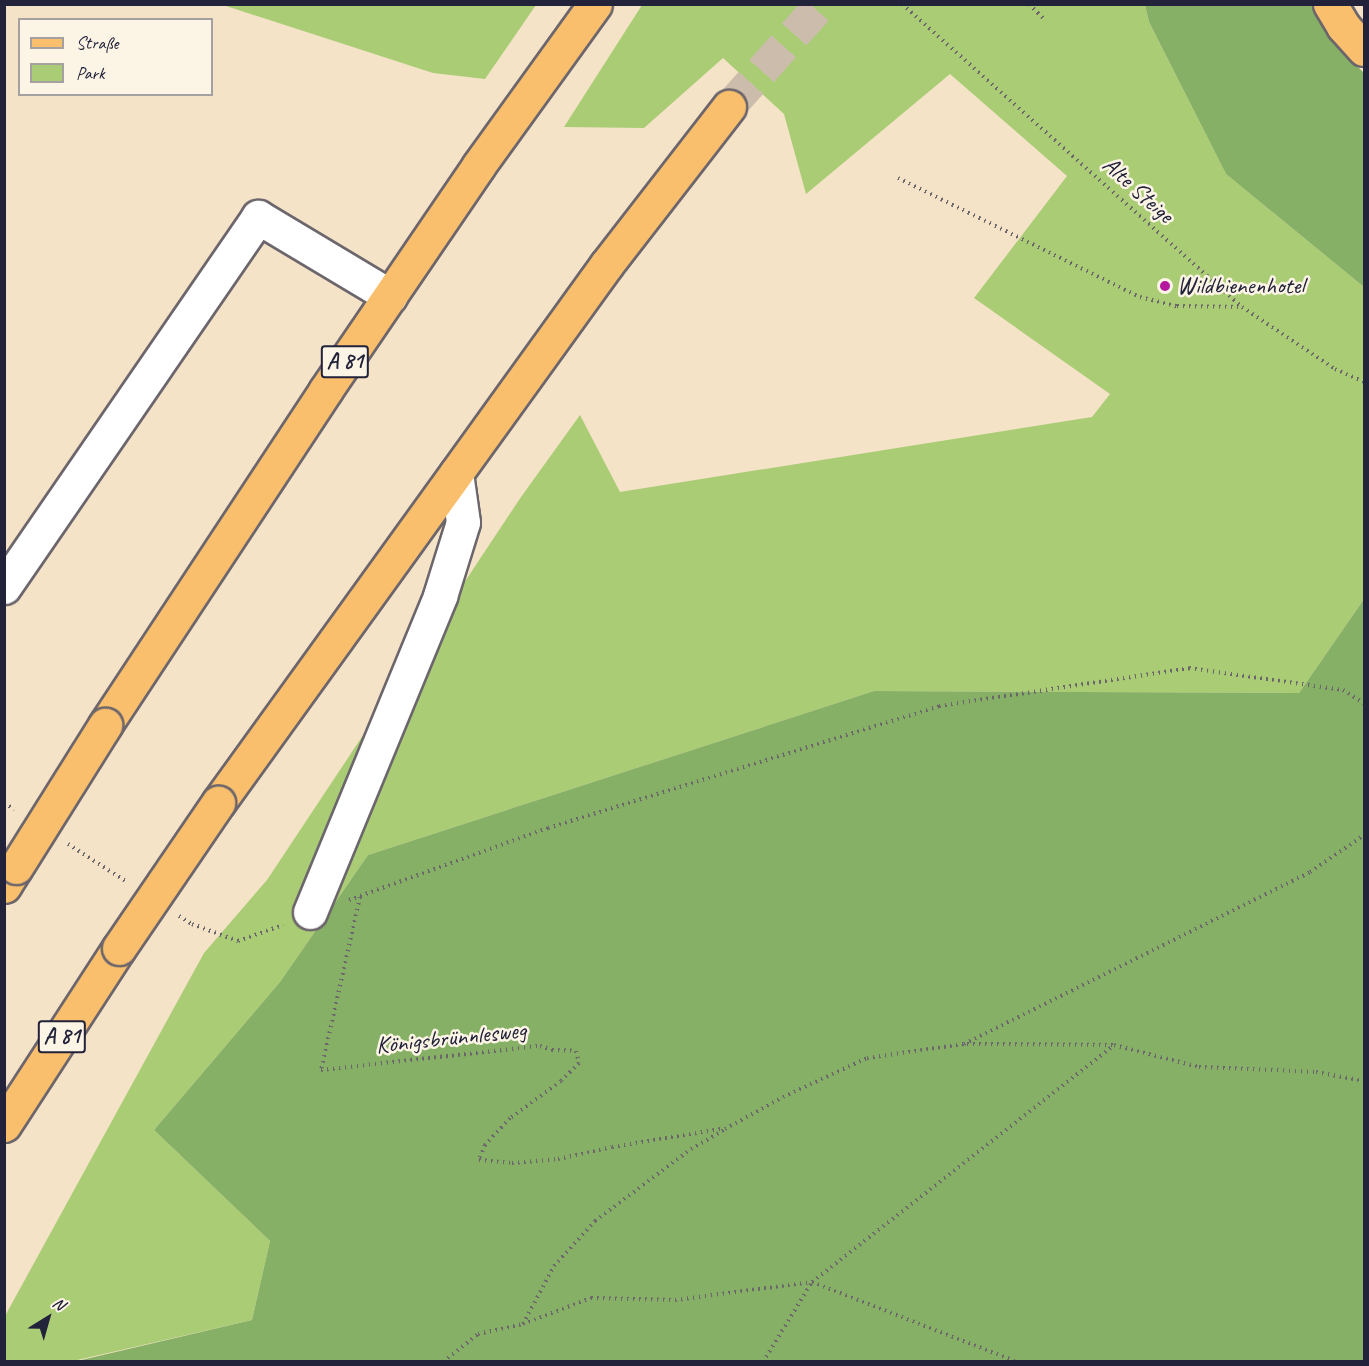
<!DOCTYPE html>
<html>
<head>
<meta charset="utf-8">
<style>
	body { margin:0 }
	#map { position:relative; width:1369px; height:1366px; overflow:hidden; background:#f5e3c8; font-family:Caveat,sans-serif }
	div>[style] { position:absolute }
	.green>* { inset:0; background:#a9cc75 }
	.forest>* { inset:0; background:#86b066 }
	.highway-tunnel>* { height:33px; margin-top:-16.5px; transform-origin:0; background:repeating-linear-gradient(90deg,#cbbcac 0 33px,transparent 0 49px) }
	.path>* { height:4px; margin-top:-2px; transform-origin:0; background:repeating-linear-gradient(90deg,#6c666c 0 1.5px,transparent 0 6px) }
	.roads { filter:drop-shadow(2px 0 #6c666c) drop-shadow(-2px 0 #6c666c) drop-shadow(0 2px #6c666c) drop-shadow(0 -2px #6c666c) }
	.minor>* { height:33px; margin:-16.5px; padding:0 16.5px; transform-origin:16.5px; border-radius:16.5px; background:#fff }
	.major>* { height:33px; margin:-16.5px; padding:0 16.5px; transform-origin:16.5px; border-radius:16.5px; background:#f9bf6d }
	.highway>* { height:33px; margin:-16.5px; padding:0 16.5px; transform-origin:16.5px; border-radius:16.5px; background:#f9bf6d }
	.bridges { filter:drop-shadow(2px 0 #6c666c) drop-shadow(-2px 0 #6c666c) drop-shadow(0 2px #6c666c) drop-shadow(0 -2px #6c666c) }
	.highway-bridge>* { height:33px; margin:-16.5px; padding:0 16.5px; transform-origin:16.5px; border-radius:16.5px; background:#f9bf6d }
	.dots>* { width:16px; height:16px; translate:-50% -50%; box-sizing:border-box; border:3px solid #fcf5e5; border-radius:50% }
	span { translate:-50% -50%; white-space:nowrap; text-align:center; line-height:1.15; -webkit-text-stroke:5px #fcf5e5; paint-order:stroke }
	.shield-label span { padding:2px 4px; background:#fcf5e5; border:2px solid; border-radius:4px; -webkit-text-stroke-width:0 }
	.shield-label { font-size:22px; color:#22223b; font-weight:700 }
	.street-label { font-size:24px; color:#22223b }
	.poi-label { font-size:24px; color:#22223b }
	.left { translate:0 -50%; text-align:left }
	.frame { position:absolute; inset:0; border:6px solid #22223b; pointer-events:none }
	.legend { position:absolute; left:18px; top:18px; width:195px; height:78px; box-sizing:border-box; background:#fcf5e5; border:2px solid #a5a1a1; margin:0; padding:8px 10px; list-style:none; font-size:18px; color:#22223b }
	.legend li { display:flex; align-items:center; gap:12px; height:30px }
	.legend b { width:30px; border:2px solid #a5a1a1 }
	.north { position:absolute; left:18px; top:1288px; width:60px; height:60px; -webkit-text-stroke:4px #fcf5e5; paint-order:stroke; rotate:37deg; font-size:16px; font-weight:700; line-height:24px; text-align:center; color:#22223b }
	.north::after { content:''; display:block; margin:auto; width:21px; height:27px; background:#22223b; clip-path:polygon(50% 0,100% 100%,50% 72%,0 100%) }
</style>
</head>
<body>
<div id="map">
	<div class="green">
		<i style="clip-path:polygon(223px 5px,536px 5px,485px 79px,433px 73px)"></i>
		<i style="clip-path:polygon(642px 5px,1145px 5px,1149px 22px,1226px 174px,1364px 287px,1364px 599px,1299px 693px,874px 691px,368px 855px,280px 982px,154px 1130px,270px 1241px,252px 1320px,73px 1361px,5px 1362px,5px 1316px,204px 953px,267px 880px,521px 497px,580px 415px,620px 492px,1092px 417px,1110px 394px,974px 298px,1067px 176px,950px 74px,806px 194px,784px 114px,723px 58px,644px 128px,564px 127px)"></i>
	</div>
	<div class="forest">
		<i style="clip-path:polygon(1145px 5px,1314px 5px,1356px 65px,1364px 73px,1364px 287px,1226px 174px,1149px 22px)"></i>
		<i style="clip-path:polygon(1364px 599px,1364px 1361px,73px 1362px,252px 1320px,270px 1241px,154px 1130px,280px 982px,368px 855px,874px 691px,1299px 693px)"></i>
	</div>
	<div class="highway-tunnel">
		<i style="left:729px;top:107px;width:138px;rotate:-48.2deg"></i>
	</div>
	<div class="path">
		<i style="left:902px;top:4px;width:455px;rotate:41.7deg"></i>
		<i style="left:1242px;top:307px;width:112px;rotate:33.7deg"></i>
		<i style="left:1335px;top:369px;width:32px;rotate:24deg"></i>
		<i style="left:1029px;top:4px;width:23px;rotate:45deg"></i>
		<i style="left:898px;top:178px;width:270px;rotate:26.2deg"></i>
		<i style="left:1140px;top:297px;width:38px;rotate:14deg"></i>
		<i style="left:1177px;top:306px;width:63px;rotate:0.9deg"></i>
		<i style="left:4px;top:803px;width:12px;rotate:31deg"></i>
		<i style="left:68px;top:844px;width:70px;rotate:32.8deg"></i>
		<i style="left:360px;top:897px;width:177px;rotate:102.7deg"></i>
		<i style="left:321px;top:1070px;width:220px;rotate:-6.3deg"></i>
		<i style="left:540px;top:1046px;width:13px;rotate:18deg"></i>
		<i style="left:552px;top:1050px;width:24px;rotate:2deg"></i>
		<i style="left:576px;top:1051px;width:12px;rotate:76deg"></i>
		<i style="left:579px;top:1063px;width:25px;rotate:135deg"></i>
		<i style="left:561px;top:1081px;width:63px;rotate:144deg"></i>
		<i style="left:510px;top:1118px;width:37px;rotate:133deg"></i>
		<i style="left:485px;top:1145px;width:16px;rotate:112deg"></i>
		<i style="left:479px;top:1160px;width:33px;rotate:5deg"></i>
		<i style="left:512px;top:1163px;width:46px;rotate:-5deg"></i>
		<i style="left:558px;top:1159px;width:55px;rotate:-12.5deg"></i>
		<i style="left:612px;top:1147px;width:110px;rotate:-9.4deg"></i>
		<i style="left:349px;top:900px;width:212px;rotate:-19.9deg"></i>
		<i style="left:548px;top:828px;width:410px;rotate:-17.3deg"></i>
		<i style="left:939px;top:706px;width:253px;rotate:-8.6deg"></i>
		<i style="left:1189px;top:668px;width:156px;rotate:8.1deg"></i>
		<i style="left:1343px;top:690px;width:25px;rotate:32deg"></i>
		<i style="left:179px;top:916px;width:15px;rotate:32deg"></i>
		<i style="left:192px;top:924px;width:49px;rotate:20.3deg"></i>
		<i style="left:238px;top:941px;width:48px;rotate:-19.6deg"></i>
		<i style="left:967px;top:1044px;width:147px;rotate:0.4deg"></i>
		<i style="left:1114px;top:1045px;width:88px;rotate:14.5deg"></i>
		<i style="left:1199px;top:1067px;width:117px;rotate:2.4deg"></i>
		<i style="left:1316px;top:1072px;width:49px;rotate:10.6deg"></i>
		<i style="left:523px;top:1324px;width:66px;rotate:-61.9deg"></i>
		<i style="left:554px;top:1266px;width:61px;rotate:-47.7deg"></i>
		<i style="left:595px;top:1221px;width:120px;rotate:-36.9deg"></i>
		<i style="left:691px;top:1149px;width:39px;rotate:-30deg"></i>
		<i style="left:725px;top:1129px;width:66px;rotate:-28.9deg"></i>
		<i style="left:783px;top:1097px;width:93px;rotate:-24.9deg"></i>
		<i style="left:867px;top:1058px;width:98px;rotate:-8.2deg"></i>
		<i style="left:964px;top:1044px;width:386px;rotate:-26.4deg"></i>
		<i style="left:1310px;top:872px;width:65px;rotate:-34.4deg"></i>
		<i style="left:443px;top:1362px;width:45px;rotate:-38.7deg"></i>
		<i style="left:478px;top:1334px;width:46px;rotate:-12.5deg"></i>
		<i style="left:523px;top:1324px;width:73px;rotate:-20.9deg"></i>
		<i style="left:591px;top:1298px;width:84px;rotate:1.4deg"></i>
		<i style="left:675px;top:1300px;width:138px;rotate:-7.5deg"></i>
		<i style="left:812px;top:1282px;width:220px;rotate:21.3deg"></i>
		<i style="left:763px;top:1362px;width:94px;rotate:-58.5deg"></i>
		<i style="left:812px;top:1282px;width:384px;rotate:-38.1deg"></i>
	</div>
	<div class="roads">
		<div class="minor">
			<i style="left:4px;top:587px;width:449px;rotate:-55.5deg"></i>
			<i style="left:258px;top:217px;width:154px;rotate:30.9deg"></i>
			<i style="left:310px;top:912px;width:342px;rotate:-67.6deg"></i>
			<i style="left:440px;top:596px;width:77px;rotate:-72.7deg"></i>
			<i style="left:463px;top:522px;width:49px;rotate:-98.1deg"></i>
		</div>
		<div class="major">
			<i style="left:1330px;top:4px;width:26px;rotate:59deg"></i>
			<i style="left:1343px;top:26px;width:31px;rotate:48deg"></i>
		</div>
		<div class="highway">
			<i style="left:105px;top:725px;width:400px;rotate:-56.6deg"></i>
			<i style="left:325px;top:391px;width:273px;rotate:-55.7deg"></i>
			<i style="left:479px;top:165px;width:198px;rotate:-54.2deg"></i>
			<i style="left:218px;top:803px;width:665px;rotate:-54.18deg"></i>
			<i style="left:607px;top:264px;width:199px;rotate:-52.2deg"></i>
			<i style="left:4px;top:886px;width:22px;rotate:-58deg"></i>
			<i style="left:4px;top:1125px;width:211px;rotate:-57deg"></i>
		</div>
	</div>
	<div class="bridges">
		<div class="highway-bridge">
			<i style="left:16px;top:867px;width:168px;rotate:-57.9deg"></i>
			<i style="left:119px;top:948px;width:176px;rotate:-55.7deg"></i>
		</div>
	</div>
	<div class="dots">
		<i style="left:1165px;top:286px;background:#b5179e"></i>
	</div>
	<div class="shield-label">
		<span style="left:345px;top:362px">A 81</span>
		<span style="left:62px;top:1037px">A 81</span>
	</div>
	<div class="street-label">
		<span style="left:1138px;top:190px;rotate:42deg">Alte Steige</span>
		<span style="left:451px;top:1038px;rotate:-6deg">Königsbrünnlesweg</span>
	</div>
	<div class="poi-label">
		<span class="left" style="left:1177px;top:286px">Wildbienenhotel</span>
	</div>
	<div class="frame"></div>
	<ul class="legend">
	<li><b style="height:8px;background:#f9bf6d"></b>Straße</li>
	<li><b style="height:16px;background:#a9cc75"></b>Park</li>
	</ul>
	<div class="north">N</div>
</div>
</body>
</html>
